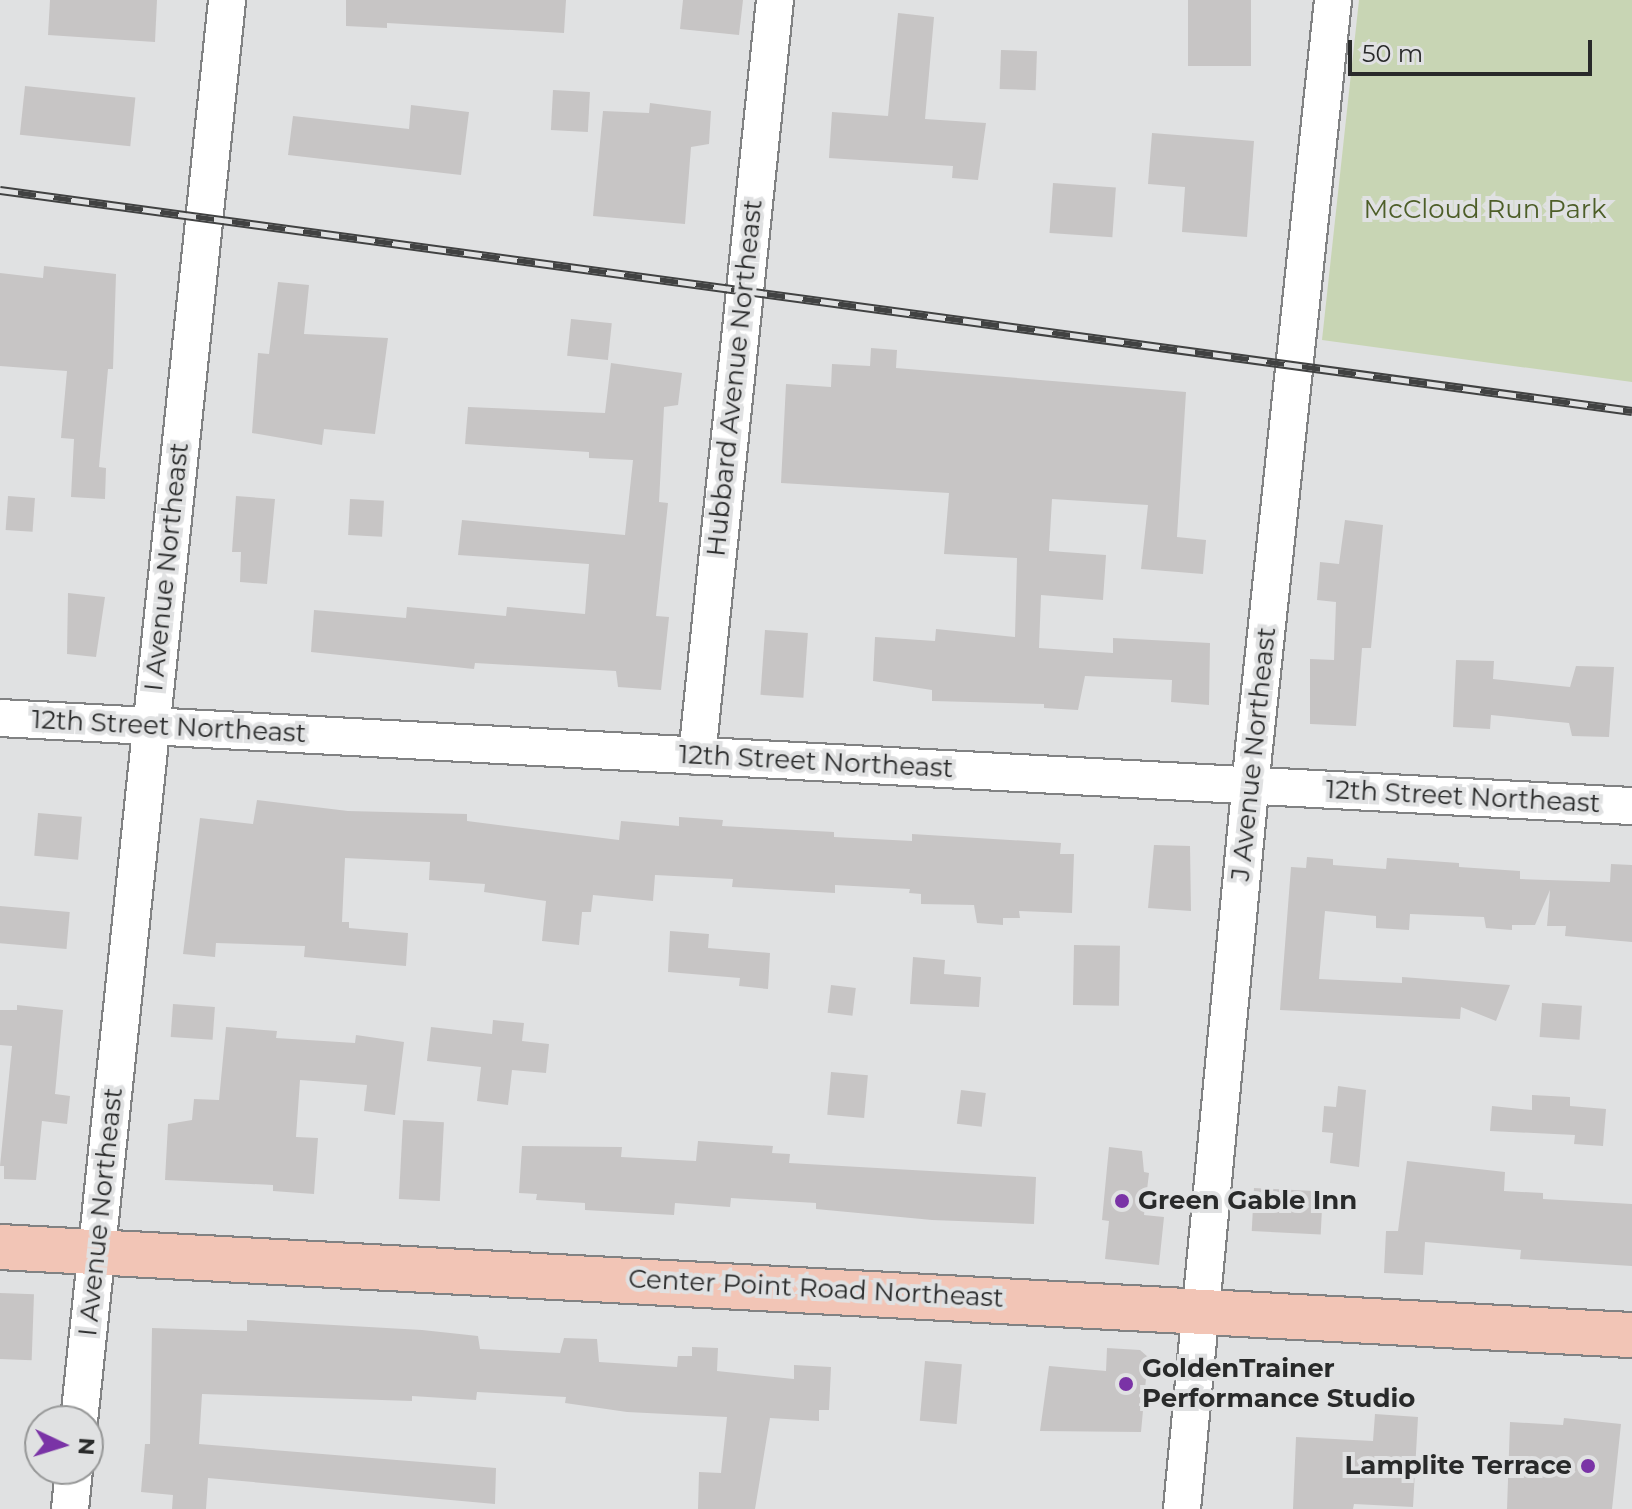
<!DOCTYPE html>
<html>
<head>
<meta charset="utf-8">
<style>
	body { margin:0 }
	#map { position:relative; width:1632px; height:1509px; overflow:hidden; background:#e0e1e2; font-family:Montserrat,sans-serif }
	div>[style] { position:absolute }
	.green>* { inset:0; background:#c8d5b4 }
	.building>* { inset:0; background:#c7c5c5; transform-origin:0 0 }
	.roads { filter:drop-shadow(2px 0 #818283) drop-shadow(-2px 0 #818283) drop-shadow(0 2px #818283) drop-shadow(0 -2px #818283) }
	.minor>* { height:36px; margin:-18px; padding:0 18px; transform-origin:18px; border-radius:18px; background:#fff }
	.major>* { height:44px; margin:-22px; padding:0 22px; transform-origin:22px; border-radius:22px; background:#f2c5b6 }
	.rail>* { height:9px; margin-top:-4.5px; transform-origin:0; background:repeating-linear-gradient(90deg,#e0e1e2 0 18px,#414242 0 36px); box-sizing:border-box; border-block:2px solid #414242 }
	.dots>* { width:22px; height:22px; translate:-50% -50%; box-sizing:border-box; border:4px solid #e0e1e2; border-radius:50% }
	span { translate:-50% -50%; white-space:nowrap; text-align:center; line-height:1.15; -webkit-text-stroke:8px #e0e1e2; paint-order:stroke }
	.park-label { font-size:26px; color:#4d5e28 }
	.street-label { font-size:26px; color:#292a2a }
	.poi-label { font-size:26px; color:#292a2a; font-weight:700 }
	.left { translate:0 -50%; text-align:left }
	.right { translate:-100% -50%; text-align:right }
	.north { position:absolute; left:24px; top:1405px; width:80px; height:80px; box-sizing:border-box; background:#e0e1e2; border:2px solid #979898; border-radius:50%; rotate:94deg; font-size:22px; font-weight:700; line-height:32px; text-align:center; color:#292a2a }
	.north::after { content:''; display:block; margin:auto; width:28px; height:36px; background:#7a33a6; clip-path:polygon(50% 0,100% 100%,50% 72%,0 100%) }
	.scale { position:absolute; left:1348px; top:40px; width:244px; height:36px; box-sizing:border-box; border:4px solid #292a2a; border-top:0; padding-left:10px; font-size:24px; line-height:28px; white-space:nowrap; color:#292a2a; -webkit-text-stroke:6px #e0e1e2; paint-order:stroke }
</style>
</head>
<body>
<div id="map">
	<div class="green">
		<i style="clip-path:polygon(1359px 0,1632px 0,1632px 382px,1322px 340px)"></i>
	</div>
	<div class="building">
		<i style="clip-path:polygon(50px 0,157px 0,155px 42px,48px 35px)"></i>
		<i style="clip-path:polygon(346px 0,566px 0,564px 33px,387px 23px,387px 28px,346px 26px)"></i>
		<i style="clip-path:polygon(683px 0,743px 0,739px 35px,680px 29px)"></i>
		<i style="left:1188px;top:0;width:63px;height:66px"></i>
		<i style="clip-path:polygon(898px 13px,934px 17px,925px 119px,986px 123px,978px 180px,952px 178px,953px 166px,829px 158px,832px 112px,888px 116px)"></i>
		<i style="left:1001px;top:50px;width:36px;height:39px;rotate:2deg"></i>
		<i style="left:25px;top:86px;width:111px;height:49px;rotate:6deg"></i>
		<i style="left:553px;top:90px;width:37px;height:40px;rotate:3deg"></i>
		<i style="clip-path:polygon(650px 103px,711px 111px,709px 144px,691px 147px,685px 224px,593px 216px,603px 111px,649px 113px)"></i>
		<i style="clip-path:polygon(411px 105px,469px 112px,461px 175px,288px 155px,293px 116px,409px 129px)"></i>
		<i style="clip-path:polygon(1152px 133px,1254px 141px,1247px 237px,1182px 232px,1185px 187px,1148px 184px)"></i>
		<i style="left:1053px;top:183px;width:63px;height:50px;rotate:4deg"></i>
		<i style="clip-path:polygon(44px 266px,116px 274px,113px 369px,108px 369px,99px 467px,106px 468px,105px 499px,71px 497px,74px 439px,61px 438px,67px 371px,0 366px,0 273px,43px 278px)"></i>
		<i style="clip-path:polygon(278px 282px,309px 285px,304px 334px,388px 338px,375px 434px,324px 429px,322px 445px,252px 433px,258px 353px,269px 354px)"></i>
		<i style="left:571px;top:319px;width:41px;height:37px;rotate:6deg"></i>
		<i style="clip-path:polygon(871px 348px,897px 350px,896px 368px,1186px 392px,1177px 537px,1206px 540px,1203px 574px,1141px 569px,1148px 505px,1052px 499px,1049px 551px,1106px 555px,1103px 600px,1041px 595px,1039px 648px,1113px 653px,1113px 638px,1210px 643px,1209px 705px,1171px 702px,1172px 680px,1085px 676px,1078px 710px,1044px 708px,1044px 704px,932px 701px,932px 690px,873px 681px,875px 637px,935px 641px,936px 629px,1015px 637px,1017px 558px,944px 554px,949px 493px,781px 483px,786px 384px,831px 387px,832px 364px,870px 366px)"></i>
		<i style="clip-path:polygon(611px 363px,682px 373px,678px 405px,664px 407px,659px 502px,668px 503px,656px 616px,669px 617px,661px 690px,618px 687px,616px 671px,475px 663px,474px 669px,311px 652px,314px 610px,406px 618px,407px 607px,506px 616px,507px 607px,585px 614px,589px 564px,458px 555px,462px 520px,625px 535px,633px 460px,589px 458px,589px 452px,465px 444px,468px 407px,605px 413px)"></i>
		<i style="left:8px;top:496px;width:27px;height:34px;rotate:4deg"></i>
		<i style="clip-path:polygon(236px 496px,275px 499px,267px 584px,240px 582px,241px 552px,232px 552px)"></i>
		<i style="left:350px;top:499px;width:34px;height:36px;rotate:3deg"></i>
		<i style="clip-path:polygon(1345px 520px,1383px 525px,1371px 648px,1362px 648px,1356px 726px,1310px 724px,1310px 659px,1334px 660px,1336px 602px,1317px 600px,1320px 562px,1339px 564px)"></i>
		<i style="clip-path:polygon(68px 593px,105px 597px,96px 657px,67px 654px)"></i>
		<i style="left:765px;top:630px;width:43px;height:65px;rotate:4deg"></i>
		<i style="clip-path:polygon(1456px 660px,1494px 661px,1493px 679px,1570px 687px,1576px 666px,1614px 667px,1609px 737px,1572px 736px,1569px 723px,1491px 715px,1490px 729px,1453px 727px)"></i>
		<i style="clip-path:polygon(257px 800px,348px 811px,467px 814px,467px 821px,619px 840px,621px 821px,679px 826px,679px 817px,723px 820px,722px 826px,834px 832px,834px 837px,912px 841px,912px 834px,1061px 843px,1060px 854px,1074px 854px,1072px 913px,1019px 911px,1020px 918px,1003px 918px,1003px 925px,977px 923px,974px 905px,921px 904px,921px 894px,909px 893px,910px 889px,835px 885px,835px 893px,732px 887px,733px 879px,655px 875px,653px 901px,593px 895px,591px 912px,582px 912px,579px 945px,542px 941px,546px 901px,484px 892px,485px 884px,429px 880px,430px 862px,345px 858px,342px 922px,349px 922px,349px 928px,408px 933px,406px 966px,304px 957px,305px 946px,216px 943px,215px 957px,183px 954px,200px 818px,253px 824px)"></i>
		<i style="left:38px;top:813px;width:44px;height:43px;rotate:5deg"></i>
		<i style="clip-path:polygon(1154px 845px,1190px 846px,1191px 911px,1148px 908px)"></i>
		<i style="clip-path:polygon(1307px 857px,1333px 859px,1333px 865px,1386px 869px,1387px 858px,1459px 863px,1459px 867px,1520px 871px,1520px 879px,1610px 882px,1611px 864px,1632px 865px,1632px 942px,1565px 936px,1566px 926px,1547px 926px,1550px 890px,1535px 925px,1512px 925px,1512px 930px,1486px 928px,1484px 917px,1410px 914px,1409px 930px,1376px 928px,1376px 916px,1325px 911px,1319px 979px,1402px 983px,1402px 977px,1510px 985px,1496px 1021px,1461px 1007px,1460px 1019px,1280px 1010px,1291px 867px,1306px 868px)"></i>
		<i style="left:0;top:906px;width:70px;height:37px;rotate:5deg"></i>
		<i style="clip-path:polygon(670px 931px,709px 934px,708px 948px,770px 953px,768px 989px,739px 986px,740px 978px,668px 972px)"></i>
		<i style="left:1074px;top:945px;width:46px;height:60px;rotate:1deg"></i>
		<i style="clip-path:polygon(913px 957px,945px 960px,944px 974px,981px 977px,979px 1007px,910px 1004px)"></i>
		<i style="left:831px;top:985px;width:25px;height:28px;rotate:7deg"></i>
		<i style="left:1542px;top:1003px;width:40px;height:34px;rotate:4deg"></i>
		<i style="left:173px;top:1004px;width:42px;height:33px;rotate:4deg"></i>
		<i style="clip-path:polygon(17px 1005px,63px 1010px,55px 1094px,70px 1096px,67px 1124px,42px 1121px,36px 1180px,4px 1179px,4px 1166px,0 1166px,12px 1046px,0 1045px,0 1010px,17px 1010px)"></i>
		<i style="clip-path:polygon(493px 1020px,524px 1023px,522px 1041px,549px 1044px,546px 1073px,512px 1070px,508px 1105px,477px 1101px,481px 1067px,427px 1061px,431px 1027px,492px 1034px)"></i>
		<i style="clip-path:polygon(226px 1027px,277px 1031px,276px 1038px,355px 1043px,356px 1035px,404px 1042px,395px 1115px,364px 1111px,367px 1085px,300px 1080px,296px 1137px,318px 1138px,314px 1194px,273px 1191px,273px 1185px,165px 1180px,168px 1124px,192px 1120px,194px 1099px,219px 1100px)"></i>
		<i style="left:831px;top:1072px;width:37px;height:43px;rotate:5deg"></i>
		<i style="clip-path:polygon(1338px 1086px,1366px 1090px,1359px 1167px,1330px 1163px,1333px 1133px,1322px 1132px,1324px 1106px,1336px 1107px)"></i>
		<i style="left:961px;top:1090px;width:25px;height:34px;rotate:7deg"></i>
		<i style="clip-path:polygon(1532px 1095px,1570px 1097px,1570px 1106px,1606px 1109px,1603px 1146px,1574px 1144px,1575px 1135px,1490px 1131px,1492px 1106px,1532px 1110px)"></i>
		<i style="left:403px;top:1120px;width:41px;height:79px;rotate:3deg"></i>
		<i style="clip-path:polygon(698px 1141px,773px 1146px,772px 1153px,790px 1154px,789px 1163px,1036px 1177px,1034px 1224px,932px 1220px,816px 1209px,816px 1203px,731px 1198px,730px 1207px,675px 1203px,674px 1215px,585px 1210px,585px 1203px,536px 1200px,537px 1194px,519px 1193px,522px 1146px,622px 1147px,621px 1157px,696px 1161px)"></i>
		<i style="clip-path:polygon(1109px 1147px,1142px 1151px,1144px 1172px,1149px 1173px,1144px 1215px,1164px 1217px,1159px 1265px,1105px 1259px,1109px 1221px,1102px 1220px)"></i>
		<i style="clip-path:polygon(1407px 1161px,1505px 1172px,1504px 1191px,1543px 1193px,1543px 1199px,1632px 1204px,1632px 1266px,1520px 1259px,1521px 1250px,1425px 1242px,1423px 1275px,1384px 1273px,1386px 1231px,1398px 1231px)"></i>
		<i style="left:1254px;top:1188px;width:69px;height:43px;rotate:3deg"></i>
		<i style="left:0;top:1293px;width:34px;height:66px;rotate:2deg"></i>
		<i style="clip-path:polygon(247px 1320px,422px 1330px,478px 1336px,480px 1349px,560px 1353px,564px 1338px,597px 1339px,599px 1362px,677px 1367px,678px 1356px,692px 1356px,692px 1347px,718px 1348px,717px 1371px,794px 1379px,794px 1365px,831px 1367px,829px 1410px,819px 1410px,819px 1421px,770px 1418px,755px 1509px,698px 1509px,699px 1472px,721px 1473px,727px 1417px,627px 1412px,565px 1403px,566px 1397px,477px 1392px,476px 1400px,412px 1396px,412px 1401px,202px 1394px,199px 1444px,496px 1468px,495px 1504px,208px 1478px,206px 1509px,172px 1509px,173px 1495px,141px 1492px,145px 1444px,150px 1444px,152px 1328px,247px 1331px)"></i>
		<i style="clip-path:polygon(1107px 1348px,1140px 1350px,1148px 1357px,1141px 1432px,1040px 1431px,1049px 1366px,1106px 1371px)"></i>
		<i style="left:925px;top:1361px;width:37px;height:60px;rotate:5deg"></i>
		<i style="clip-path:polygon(1375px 1414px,1418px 1417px,1413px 1507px,1354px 1504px,1353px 1509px,1293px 1509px,1296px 1437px,1373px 1441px)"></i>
		<i style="clip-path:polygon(1564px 1418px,1621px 1424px,1612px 1509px,1507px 1509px,1510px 1422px,1563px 1425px)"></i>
	</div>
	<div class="roads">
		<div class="minor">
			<i style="left:0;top:718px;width:1634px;rotate:3.09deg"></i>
			<i style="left:697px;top:756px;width:760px;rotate:-84.11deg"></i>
			<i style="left:79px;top:1421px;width:1429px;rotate:-84.05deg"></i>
			<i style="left:70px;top:1509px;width:40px;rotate:-84.3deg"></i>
			<i style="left:1182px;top:1509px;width:764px;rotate:-84.6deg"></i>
			<i style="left:1254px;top:748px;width:752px;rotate:-83.97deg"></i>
		</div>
		<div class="major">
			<i style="left:0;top:1247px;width:1634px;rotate:3.09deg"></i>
		</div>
	</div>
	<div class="rail">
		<i style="left:0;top:190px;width:1647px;rotate:7.71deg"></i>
	</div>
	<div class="dots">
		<i style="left:1122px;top:1201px;background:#7a33a6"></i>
		<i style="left:1126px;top:1384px;background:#7a33a6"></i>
		<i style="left:1588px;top:1466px;background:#7a33a6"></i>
	</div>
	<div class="park-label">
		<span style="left:1485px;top:210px">McCloud Run Park</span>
	</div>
	<div class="street-label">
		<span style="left:735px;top:378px;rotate:-84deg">Hubbard Avenue Northeast</span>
		<span style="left:167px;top:567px;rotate:-84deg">I Avenue Northeast</span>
		<span style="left:169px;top:727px;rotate:3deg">12th Street Northeast</span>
		<span style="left:1254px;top:754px;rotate:-84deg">J Avenue Northeast</span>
		<span style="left:816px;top:762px;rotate:3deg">12th Street Northeast</span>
		<span style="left:1463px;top:797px;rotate:3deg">12th Street Northeast</span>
		<span style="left:101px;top:1212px;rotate:-84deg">I Avenue Northeast</span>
		<span style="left:816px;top:1289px;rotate:3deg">Center Point Road Northeast</span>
	</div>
	<div class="poi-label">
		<span class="left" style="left:1138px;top:1201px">Green Gable Inn</span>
		<span class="left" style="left:1142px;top:1384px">GoldenTrainer<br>Performance Studio</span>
		<span class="right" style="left:1572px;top:1466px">Lamplite Terrace</span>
	</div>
	<div class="north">N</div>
	<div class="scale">50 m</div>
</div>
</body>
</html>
